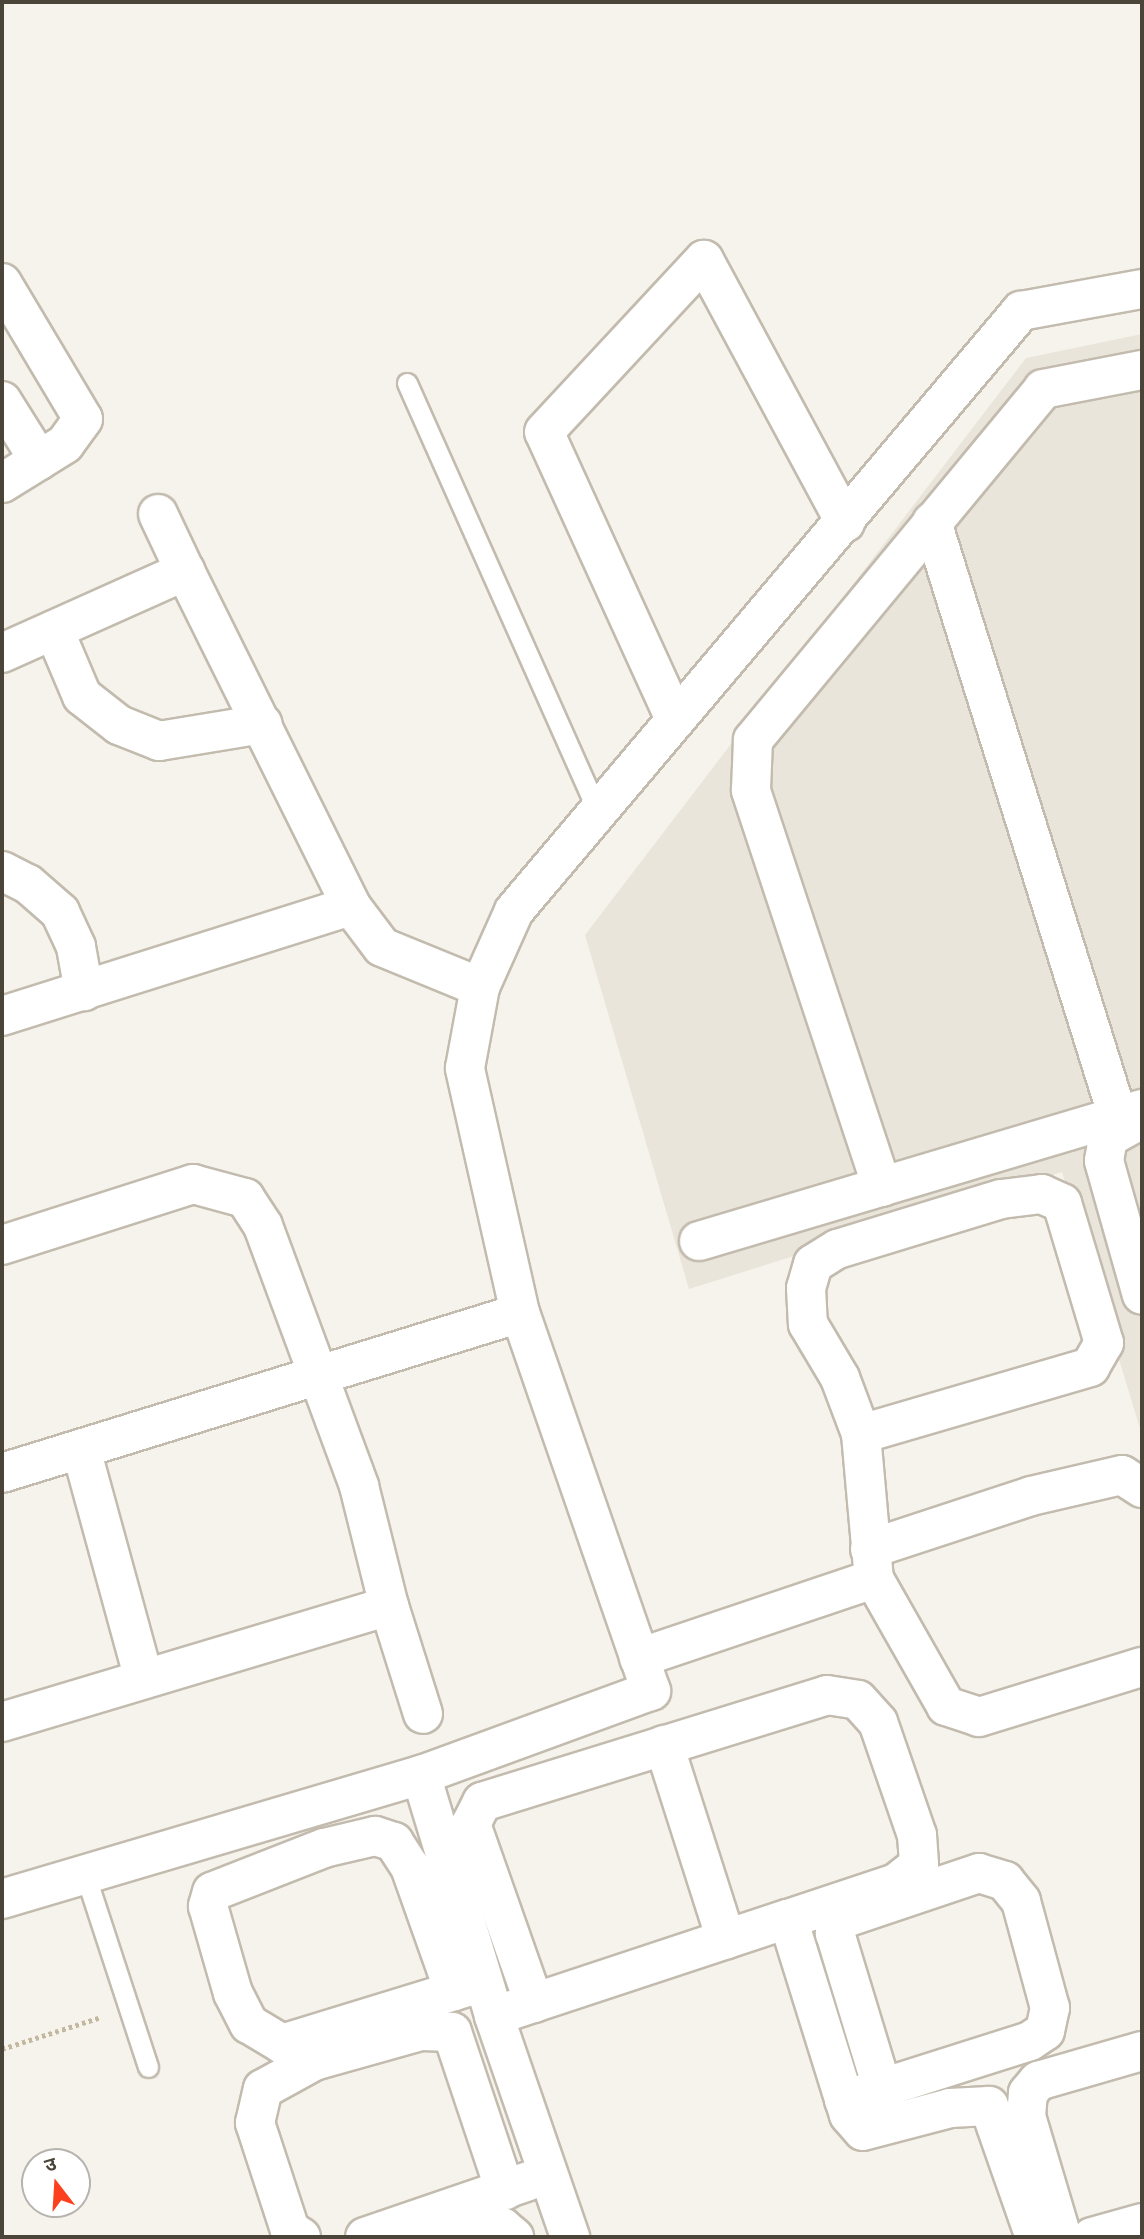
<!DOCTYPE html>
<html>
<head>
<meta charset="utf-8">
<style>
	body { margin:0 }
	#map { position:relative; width:1144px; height:2239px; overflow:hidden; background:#f6f3ec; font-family:Figtree,"Noto Sans Devanagari",sans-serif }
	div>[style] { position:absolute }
	.residential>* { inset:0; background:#eae5da }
	.path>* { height:4.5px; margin-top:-2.25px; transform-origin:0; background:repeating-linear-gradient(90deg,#c4b79f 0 3.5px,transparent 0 7px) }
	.roads { filter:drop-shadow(2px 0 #c2bbae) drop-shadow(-2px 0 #c2bbae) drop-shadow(0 2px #c2bbae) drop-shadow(0 -2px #c2bbae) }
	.service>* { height:19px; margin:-9.5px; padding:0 9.5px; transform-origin:9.5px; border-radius:9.5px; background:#fff }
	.minor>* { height:38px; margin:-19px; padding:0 19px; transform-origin:19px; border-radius:19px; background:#fff }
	span { translate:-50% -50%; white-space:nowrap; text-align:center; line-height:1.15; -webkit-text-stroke:7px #fff; paint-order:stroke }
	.frame { position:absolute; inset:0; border:4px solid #4b4439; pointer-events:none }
	.north { position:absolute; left:21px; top:2148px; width:70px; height:70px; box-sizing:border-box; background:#fff; border:2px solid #b7b4b0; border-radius:50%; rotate:343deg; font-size:19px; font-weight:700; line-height:28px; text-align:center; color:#4b4439 }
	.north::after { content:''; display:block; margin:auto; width:24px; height:32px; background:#fc3f1d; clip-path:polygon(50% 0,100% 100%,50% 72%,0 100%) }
</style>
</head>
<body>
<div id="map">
	<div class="residential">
		<i style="clip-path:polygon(1142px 334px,1142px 1435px,1062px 1172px,689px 1289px,585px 935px,1026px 358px)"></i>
	</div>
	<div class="path">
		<i style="left:2px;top:2049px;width:104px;rotate:-17.9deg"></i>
	</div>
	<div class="roads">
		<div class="service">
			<i style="left:407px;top:383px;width:469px;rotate:66deg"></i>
			<i style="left:85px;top:1874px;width:203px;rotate:71.9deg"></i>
		</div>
		<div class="minor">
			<i style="left:2px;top:283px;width:158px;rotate:59.2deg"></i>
			<i style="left:83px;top:419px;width:31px;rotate:126deg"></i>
			<i style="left:65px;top:444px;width:74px;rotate:148.2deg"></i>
			<i style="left:2px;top:401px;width:70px;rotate:57.9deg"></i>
			<i style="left:158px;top:514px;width:63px;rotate:64.7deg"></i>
			<i style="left:932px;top:522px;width:623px;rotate:72.64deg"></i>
			<i style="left:54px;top:630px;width:72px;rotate:67deg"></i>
			<i style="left:82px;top:696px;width:47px;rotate:38.1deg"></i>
			<i style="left:119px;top:725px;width:43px;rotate:21.8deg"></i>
			<i style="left:159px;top:741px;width:105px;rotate:-9.3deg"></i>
			<i style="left:2px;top:653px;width:201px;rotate:-24.1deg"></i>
			<i style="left:185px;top:571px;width:374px;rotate:63.6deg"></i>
			<i style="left:351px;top:906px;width:51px;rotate:52.9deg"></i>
			<i style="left:382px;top:947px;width:106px;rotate:22.2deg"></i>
			<i style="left:675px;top:719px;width:315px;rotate:-114.5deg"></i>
			<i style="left:544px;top:432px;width:235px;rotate:-47.1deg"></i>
			<i style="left:704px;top:260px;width:298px;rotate:61.7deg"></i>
			<i style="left:2px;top:871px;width:29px;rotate:27deg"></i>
			<i style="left:28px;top:884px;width:43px;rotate:41.2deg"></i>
			<i style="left:60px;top:912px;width:38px;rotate:65deg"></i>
			<i style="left:76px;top:947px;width:45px;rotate:79.7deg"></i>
			<i style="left:2px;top:1016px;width:366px;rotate:-17.5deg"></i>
			<i style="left:1142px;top:1119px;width:39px;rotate:151deg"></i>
			<i style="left:1108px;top:1138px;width:23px;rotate:100deg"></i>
			<i style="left:1104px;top:1161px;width:139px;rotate:74.2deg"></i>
			<i style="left:882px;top:1187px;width:418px;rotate:-108.3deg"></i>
			<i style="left:751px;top:790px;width:50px;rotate:-87.7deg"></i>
			<i style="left:753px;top:740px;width:455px;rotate:-50.4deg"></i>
			<i style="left:1043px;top:389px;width:101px;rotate:-10.9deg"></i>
			<i style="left:699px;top:1241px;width:462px;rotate:-16.6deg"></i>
			<i style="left:2px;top:1245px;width:201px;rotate:-17.7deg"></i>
			<i style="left:193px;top:1184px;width:54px;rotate:15.1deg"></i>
			<i style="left:245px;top:1198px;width:33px;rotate:57deg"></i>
			<i style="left:263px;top:1226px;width:277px;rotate:69.7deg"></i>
			<i style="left:359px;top:1486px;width:124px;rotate:76deg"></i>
			<i style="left:389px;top:1606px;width:113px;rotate:72.5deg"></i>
			<i style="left:861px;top:1434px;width:239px;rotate:-16.3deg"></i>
			<i style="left:1090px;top:1367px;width:28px;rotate:-60deg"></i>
			<i style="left:1104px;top:1343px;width:146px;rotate:-106.7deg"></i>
			<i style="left:1062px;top:1203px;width:22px;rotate:-156deg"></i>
			<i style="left:1042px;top:1194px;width:41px;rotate:173deg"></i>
			<i style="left:1001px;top:1199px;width:171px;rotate:163deg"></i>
			<i style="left:837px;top:1249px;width:28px;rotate:148deg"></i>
			<i style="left:813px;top:1264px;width:25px;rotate:106deg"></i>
			<i style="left:806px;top:1288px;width:36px;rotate:87deg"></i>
			<i style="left:808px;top:1324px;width:63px;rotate:59.3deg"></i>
			<i style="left:840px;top:1378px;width:60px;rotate:69.4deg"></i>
			<i style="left:861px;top:1434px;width:146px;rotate:84.9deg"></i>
			<i style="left:874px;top:1579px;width:146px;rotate:60.4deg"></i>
			<i style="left:946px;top:1706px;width:35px;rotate:18deg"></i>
			<i style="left:979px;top:1717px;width:170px;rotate:-17.1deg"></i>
			<i style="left:81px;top:1449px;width:238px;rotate:74.7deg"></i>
			<i style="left:2px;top:1473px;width:542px;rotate:-17.16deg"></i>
			<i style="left:870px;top:1549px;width:169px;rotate:-18.2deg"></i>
			<i style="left:1031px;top:1496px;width:93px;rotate:-13deg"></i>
			<i style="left:1122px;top:1475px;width:24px;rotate:33deg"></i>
			<i style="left:639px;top:1658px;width:248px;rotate:-18.6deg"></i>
			<i style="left:2px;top:1722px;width:404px;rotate:-16.7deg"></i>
			<i style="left:664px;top:1745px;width:204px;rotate:72.3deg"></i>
			<i style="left:421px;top:1775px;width:252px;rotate:73.1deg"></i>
			<i style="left:494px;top:2016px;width:234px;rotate:71deg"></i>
			<i style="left:2px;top:1899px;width:437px;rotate:-16.5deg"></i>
			<i style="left:421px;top:1775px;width:245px;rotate:-20.1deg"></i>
			<i style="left:651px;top:1691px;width:400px;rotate:-109.1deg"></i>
			<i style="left:520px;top:1313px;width:251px;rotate:-102.7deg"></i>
			<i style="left:465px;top:1068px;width:82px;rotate:-79.5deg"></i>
			<i style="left:480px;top:987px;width:83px;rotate:-65.9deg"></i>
			<i style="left:514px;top:911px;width:786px;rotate:-49.8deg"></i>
			<i style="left:1021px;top:311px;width:123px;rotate:-10.3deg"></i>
			<i style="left:454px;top:1991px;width:132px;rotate:-109.5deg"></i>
			<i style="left:410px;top:1867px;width:30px;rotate:-123deg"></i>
			<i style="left:394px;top:1842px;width:20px;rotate:-162deg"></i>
			<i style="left:375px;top:1836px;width:52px;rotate:166.8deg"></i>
			<i style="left:324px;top:1848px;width:120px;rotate:158.6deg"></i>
			<i style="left:212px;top:1892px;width:15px;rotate:106deg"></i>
			<i style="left:208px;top:1906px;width:91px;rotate:74deg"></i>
			<i style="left:233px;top:1993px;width:35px;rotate:63deg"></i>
			<i style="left:249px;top:2024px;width:39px;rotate:31deg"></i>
			<i style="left:282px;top:2044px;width:180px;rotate:-17.1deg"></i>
			<i style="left:454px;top:1991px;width:30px;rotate:-17deg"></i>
			<i style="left:534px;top:2003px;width:190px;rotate:-109.4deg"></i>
			<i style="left:471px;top:1824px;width:25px;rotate:-63deg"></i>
			<i style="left:482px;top:1802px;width:361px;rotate:-17.2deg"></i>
			<i style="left:827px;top:1695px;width:31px;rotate:9deg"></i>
			<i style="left:858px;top:1700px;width:30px;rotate:48deg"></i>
			<i style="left:878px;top:1722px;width:120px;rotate:71deg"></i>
			<i style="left:917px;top:1835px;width:30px;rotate:86deg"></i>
			<i style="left:919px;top:1865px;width:29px;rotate:142deg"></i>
			<i style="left:896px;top:1883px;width:114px;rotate:161.6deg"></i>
			<i style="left:494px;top:2016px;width:310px;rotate:-18.3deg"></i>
			<i style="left:788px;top:1919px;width:205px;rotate:72.7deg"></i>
			<i style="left:849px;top:2115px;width:21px;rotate:49deg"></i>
			<i style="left:863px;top:2131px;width:90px;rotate:-14.8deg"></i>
			<i style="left:950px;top:2108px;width:39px;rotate:-3deg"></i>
			<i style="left:989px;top:2106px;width:139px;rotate:70.7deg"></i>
			<i style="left:844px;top:2100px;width:195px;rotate:-17.6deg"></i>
			<i style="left:1030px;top:2041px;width:18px;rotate:-34deg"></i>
			<i style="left:1045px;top:2031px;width:24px;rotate:-78deg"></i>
			<i style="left:1050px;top:2008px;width:111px;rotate:-105.2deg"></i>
			<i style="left:1021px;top:1901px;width:26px;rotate:-129deg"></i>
			<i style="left:1005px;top:1881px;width:27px;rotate:-163deg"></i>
			<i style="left:979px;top:1873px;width:145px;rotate:161.4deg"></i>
			<i style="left:842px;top:1919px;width:16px;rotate:117deg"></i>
			<i style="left:835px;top:1933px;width:162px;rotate:73.1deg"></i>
			<i style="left:301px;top:2237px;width:13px;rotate:-148deg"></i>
			<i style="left:290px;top:2230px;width:113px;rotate:-108.1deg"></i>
			<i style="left:255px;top:2123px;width:35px;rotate:-77deg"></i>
			<i style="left:263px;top:2089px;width:58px;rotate:-28.8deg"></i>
			<i style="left:314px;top:2061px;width:111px;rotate:-15.7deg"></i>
			<i style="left:421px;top:2031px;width:31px;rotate:2deg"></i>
			<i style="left:452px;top:2032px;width:167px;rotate:71.5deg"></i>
			<i style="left:365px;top:2237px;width:173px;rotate:-18.9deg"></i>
			<i style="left:447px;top:2237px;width:56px;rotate:-10.3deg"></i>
			<i style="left:502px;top:2227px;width:16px;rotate:40deg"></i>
			<i style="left:1062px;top:2237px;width:126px;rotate:-106.6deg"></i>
			<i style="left:1026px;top:2116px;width:23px;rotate:-85deg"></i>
			<i style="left:1028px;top:2093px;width:16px;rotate:-50deg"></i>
			<i style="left:1038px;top:2081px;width:108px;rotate:-16.1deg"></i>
			<i style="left:1092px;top:2237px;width:52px;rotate:-15.6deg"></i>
		</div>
	</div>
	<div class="frame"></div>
	<div class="north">उ</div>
</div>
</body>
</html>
